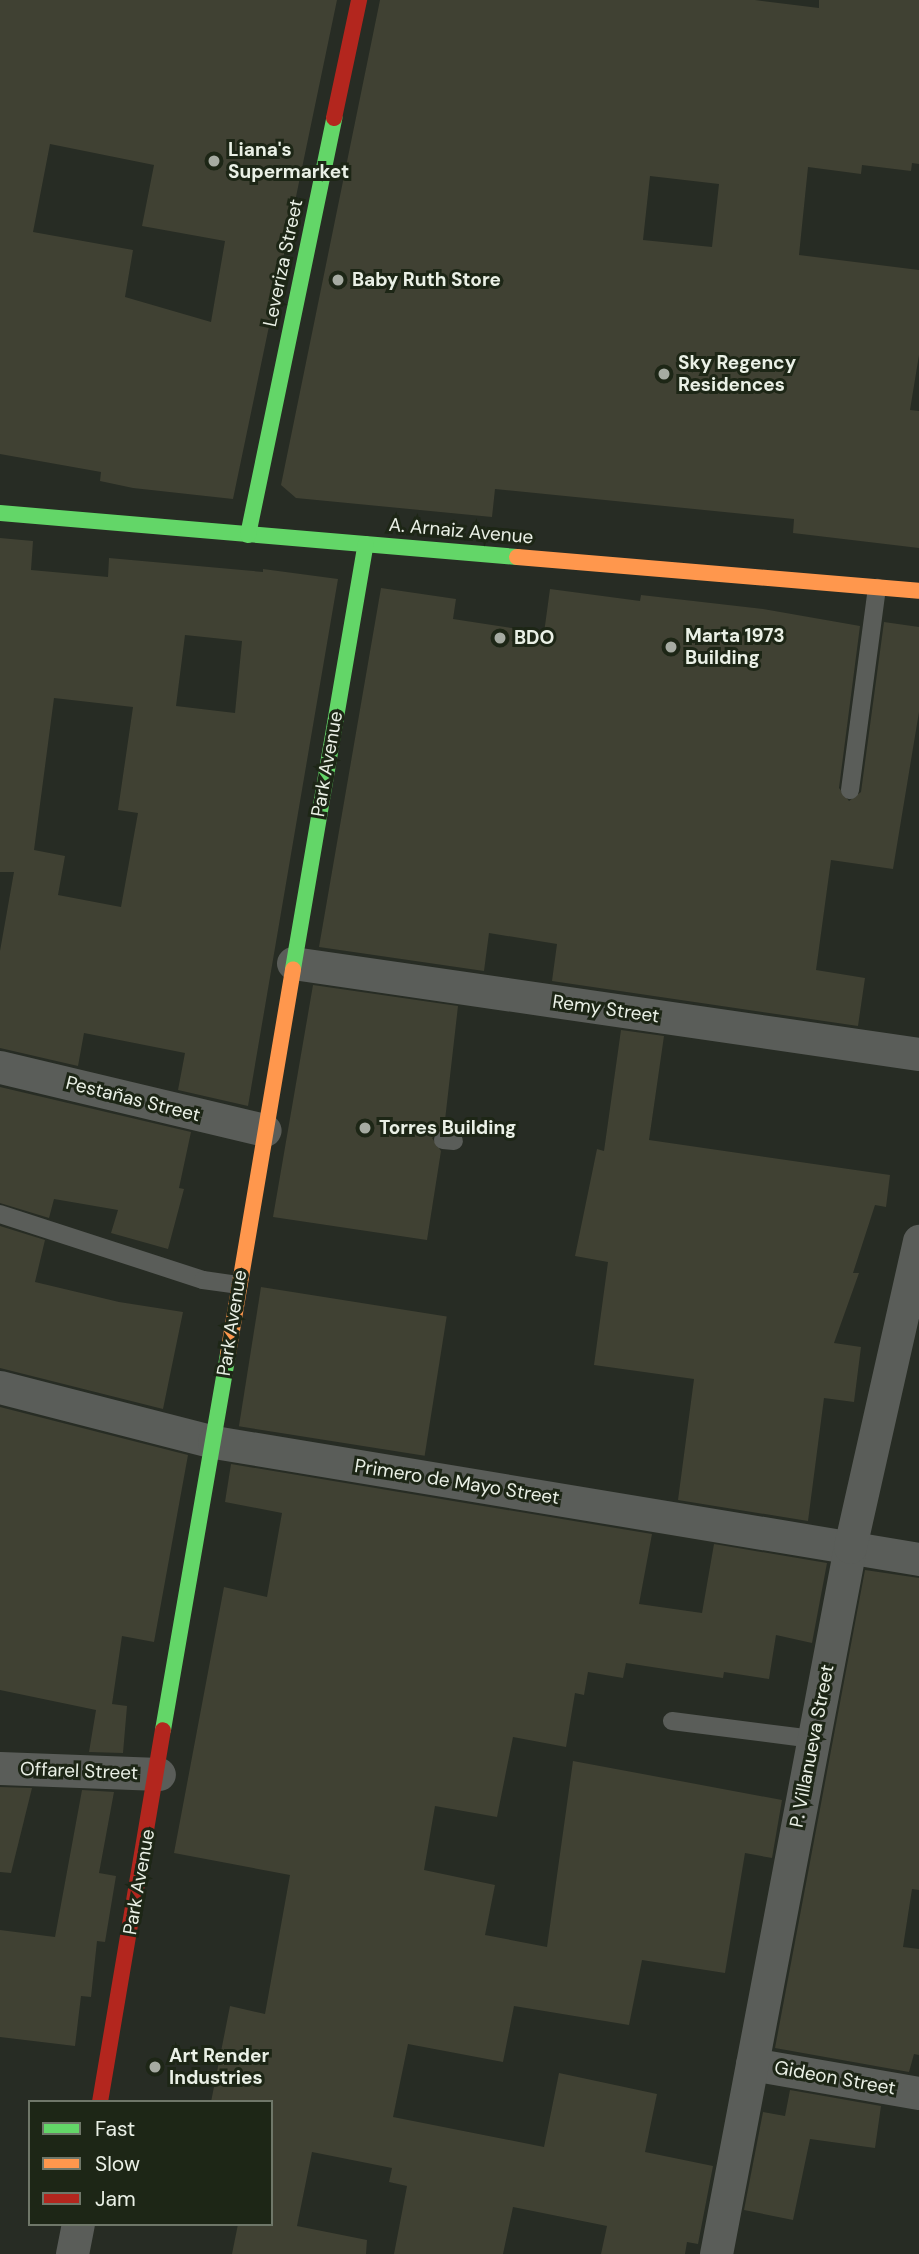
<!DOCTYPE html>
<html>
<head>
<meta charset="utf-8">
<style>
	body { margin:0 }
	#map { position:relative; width:919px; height:2254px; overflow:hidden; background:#272c24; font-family:"DM Sans",sans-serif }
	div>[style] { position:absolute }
	.building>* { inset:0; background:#404133; transform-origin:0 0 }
	.lane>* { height:18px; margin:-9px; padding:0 9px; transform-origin:9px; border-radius:9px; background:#5a5d59 }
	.street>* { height:33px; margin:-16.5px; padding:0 16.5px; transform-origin:16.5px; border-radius:16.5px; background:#5a5d59 }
	.fast>* { height:16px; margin:-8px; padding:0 8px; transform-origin:8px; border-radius:8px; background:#63d668 }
	.slow>* { height:16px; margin:-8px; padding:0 8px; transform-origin:8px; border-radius:8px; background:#ff974d }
	.jam>* { height:16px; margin:-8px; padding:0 8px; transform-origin:8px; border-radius:8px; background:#b3261e }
	.dots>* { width:19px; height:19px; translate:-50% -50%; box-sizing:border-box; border:4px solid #1d2616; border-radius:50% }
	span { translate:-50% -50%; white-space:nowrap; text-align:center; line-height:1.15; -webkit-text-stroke:6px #1d2616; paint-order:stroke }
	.poi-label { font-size:19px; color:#eaf0e6; font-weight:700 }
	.left { translate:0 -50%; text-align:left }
	.street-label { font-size:19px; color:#eaf0e6 }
	.legend { position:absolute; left:28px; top:2100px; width:245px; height:126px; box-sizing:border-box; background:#1d2616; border:2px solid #6f7769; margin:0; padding:9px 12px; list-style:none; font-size:21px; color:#eaf0e6 }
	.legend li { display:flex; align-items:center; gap:14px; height:35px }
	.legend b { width:35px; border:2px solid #6f7769 }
</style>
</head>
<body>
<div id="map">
	<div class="building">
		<i style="clip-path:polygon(evenodd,0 0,337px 0,233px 499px,133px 488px,100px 481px,101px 472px,0 454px,0 0,50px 144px,154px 165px,142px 226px,225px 241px,211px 322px,125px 297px,133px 250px,33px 232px,50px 144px)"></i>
		<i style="clip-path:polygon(evenodd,380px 0,755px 0,819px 8px,819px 0,919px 0,919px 164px,912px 163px,911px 171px,862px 165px,861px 174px,808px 167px,799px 255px,919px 270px,919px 355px,910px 410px,919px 411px,919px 548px,793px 533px,794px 519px,495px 489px,492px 517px,296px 498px,281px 485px,380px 0,650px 176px,719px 184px,712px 247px,643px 240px,650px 176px)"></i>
		<i style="clip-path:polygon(evenodd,0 538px,33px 541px,31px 570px,108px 577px,109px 558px,263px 572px,263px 569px,338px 579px,248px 1106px,178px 1090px,185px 1053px,84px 1033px,78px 1066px,0 1048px,0 951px,14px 872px,0 872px,0 538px,185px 635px,242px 641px,235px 713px,176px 706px,185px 635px,0 538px,54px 698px,133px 707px,118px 810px,138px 813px,121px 907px,58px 895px,65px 856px,34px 850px,54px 698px)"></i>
		<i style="clip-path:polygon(381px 588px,456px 599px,453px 619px,544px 633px,550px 589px,640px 601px,641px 595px,763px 609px,860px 626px,839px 788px,849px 801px,861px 792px,884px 622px,919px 627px,919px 712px,893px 869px,831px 860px,816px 970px,865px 978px,858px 1026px,552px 981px,557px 944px,489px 933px,484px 971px,319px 947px)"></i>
		<i style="clip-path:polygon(313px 985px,458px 1006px,444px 1129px,432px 1138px,441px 1151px,427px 1240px,273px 1217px)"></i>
		<i style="clip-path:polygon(621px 1030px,664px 1036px,649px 1140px,890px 1175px,886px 1207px,875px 1205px,853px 1273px,859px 1273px,834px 1343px,861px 1347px,854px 1402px,824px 1398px,808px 1521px,678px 1500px,694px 1379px,594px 1365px,608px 1262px,575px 1256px,597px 1149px,604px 1151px)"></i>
		<i style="clip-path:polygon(0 1087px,191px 1132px,179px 1188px,184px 1189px,168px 1249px,111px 1233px,118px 1210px,54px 1199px,49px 1218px,0 1203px)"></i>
		<i style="clip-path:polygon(0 1226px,45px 1240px,35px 1282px,119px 1302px,183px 1312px,163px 1409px,0 1368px)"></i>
		<i style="left:261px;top:1287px;width:188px;height:141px;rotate:9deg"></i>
		<i style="clip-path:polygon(0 1407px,188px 1455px,154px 1642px,122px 1636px,112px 1704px,127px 1706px,123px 1753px,89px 1752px,96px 1710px,0 1690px)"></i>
		<i style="clip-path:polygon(231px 1464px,652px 1534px,639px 1604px,702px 1613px,714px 1544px,827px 1563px,812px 1643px,776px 1635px,769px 1679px,724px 1672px,723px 1678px,626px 1663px,623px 1678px,588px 1672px,584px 1695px,575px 1693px,566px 1747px,513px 1737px,497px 1817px,435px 1806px,424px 1870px,495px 1885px,485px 1935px,547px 1947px,573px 1761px,782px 1800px,772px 1858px,745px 1853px,725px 1973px,642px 1960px,629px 2025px,514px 2006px,503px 2062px,408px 2044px,393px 2117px,544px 2147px,559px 2073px,657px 2094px,645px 2152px,713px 2166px,698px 2244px,687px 2242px,685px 2254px,601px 2254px,607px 2226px,513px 2207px,503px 2254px,394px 2254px,407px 2186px,389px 2182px,392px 2168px,312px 2152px,297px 2226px,367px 2240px,366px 2254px,232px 2254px,238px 2224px,271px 2224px,271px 2102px,211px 2102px,230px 2006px,265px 2014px,290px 1875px,174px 1853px,224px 1587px,267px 1597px,282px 1513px,225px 1502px)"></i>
		<i style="clip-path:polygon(865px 1570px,919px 1578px,919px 1890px,912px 1889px,903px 1947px,919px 1949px,919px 2055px,914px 2054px,909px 2072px,775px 2048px)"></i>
		<i style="clip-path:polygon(0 1787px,32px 1788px,11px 1873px,0 1872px)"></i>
		<i style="clip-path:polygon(82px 1790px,114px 1792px,99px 1873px,116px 1876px,105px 1942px,97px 1941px,91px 1997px,81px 1996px,75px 2046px,0 2037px,0 1930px,55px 1937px)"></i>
		<i style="clip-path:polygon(790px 2090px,881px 2106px,875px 2148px,810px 2139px,793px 2220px,744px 2210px,763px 2112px,785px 2116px)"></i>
	</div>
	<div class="lane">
		<i style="left:850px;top:790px;width:204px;rotate:-82.4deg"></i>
		<i style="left:443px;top:1140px;width:11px;rotate:5deg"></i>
		<i style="left:0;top:1214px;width:213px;rotate:18deg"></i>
		<i style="left:203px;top:1280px;width:35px;rotate:8deg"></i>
		<i style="left:672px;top:1721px;width:142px;rotate:7.3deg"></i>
	</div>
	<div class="street">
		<i style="left:293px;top:963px;width:633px;rotate:8.27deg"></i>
		<i style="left:0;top:1067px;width:272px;rotate:13.4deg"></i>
		<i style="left:0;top:1387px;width:221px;rotate:14.4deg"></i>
		<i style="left:214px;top:1442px;width:715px;rotate:9.42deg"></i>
		<i style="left:0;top:1768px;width:159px;rotate:2.2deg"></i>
		<i style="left:752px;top:2064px;width:169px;rotate:9.9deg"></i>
		<i style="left:72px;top:2254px;width:31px;rotate:-79deg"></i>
		<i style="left:716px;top:2254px;width:720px;rotate:-79.27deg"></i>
		<i style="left:850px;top:1547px;width:314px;rotate:-77.3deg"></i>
	</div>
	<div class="fast">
		<i style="left:0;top:513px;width:519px;rotate:4.86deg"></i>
		<i style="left:248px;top:535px;width:426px;rotate:-78.3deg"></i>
		<i style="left:293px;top:969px;width:431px;rotate:-80.3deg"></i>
		<i style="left:163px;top:1730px;width:382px;rotate:-80.2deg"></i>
	</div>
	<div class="slow">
		<i style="left:517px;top:557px;width:403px;rotate:4.8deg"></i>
		<i style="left:228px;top:1354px;width:390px;rotate:-80.4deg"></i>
	</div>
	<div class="jam">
		<i style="left:334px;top:118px;width:121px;rotate:-78deg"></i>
		<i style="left:100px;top:2102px;width:377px;rotate:-80.4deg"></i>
	</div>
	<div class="dots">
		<i style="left:214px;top:161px;background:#a6aba2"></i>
		<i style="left:338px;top:280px;background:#a6aba2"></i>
		<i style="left:664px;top:374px;background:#a6aba2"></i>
		<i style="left:500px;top:638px;background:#a6aba2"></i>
		<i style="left:671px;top:647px;background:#a6aba2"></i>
		<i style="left:365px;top:1128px;background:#a6aba2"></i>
		<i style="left:155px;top:2067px;background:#a6aba2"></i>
	</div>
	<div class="poi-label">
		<span class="left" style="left:228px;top:161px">Liana's<br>Supermarket</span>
		<span class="left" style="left:352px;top:280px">Baby Ruth Store</span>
		<span class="left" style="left:678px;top:374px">Sky Regency<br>Residences</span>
		<span class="left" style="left:685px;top:647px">Marta 1973<br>Building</span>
		<span class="left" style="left:514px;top:638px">BDO</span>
		<span class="left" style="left:379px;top:1128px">Torres Building</span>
		<span class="left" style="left:169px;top:2067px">Art Render<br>Industries</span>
	</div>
	<div class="street-label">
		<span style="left:283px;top:263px;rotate:-78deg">Leveriza Street</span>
		<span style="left:461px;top:531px;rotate:5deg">A. Arnaiz Avenue</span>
		<span style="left:327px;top:764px;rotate:-80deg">Park Avenue</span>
		<span style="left:606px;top:1009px;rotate:8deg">Remy Street</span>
		<span style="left:133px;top:1099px;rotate:14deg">Pestañas Street</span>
		<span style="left:232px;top:1323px;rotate:-81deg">Park Avenue</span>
		<span style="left:457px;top:1482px;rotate:9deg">Primero de Mayo Street</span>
		<span style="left:812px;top:1746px;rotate:-79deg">P. Villanueva Street</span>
		<span style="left:79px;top:1771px;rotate:2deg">Offarel Street</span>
		<span style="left:139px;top:1882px;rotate:-80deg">Park Avenue</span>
		<span style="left:835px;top:2078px;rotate:10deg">Gideon Street</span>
	</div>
	<ul class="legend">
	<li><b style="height:9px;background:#63d668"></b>Fast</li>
	<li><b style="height:9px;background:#ff974d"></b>Slow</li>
	<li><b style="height:9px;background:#b3261e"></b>Jam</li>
	</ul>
</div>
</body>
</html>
